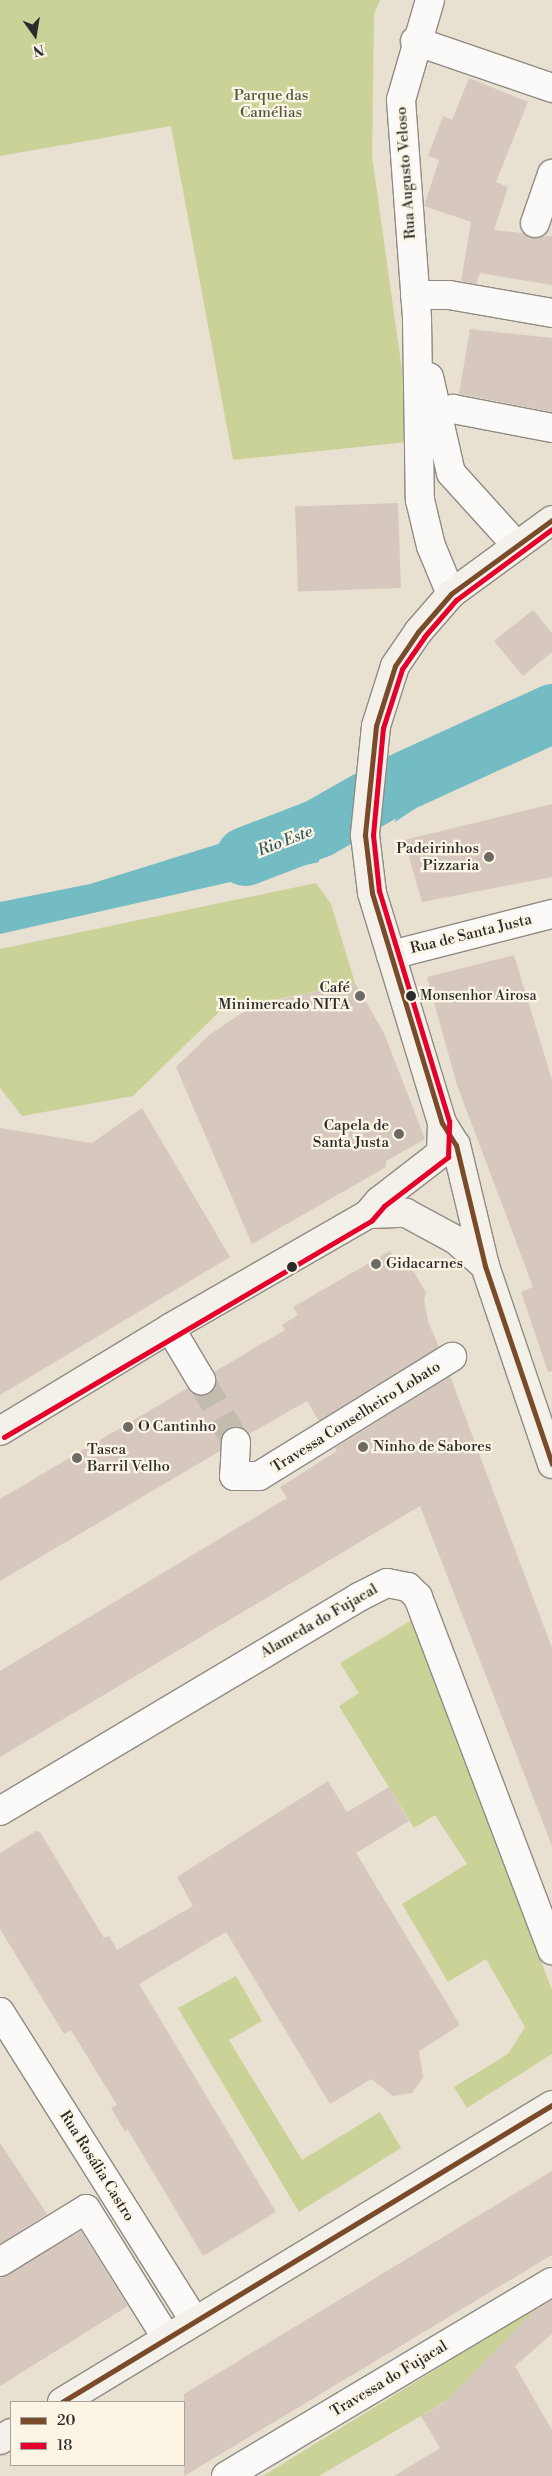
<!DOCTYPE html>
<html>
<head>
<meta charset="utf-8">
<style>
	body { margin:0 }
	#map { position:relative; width:552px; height:2476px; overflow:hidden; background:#e8e0d0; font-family:"Libre Bodoni",serif }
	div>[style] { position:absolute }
	.green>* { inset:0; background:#cbd297 }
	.water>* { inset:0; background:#73bcc4 }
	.river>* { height:59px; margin:-29.5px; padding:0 29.5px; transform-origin:29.5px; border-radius:29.5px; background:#73bcc4 }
	.building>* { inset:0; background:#d7c8bf; transform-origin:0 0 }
	.street-tunnel>* { height:28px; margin-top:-14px; transform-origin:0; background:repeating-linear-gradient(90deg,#c2bcaf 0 28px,transparent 0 42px) }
	.roads { filter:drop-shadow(1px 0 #8f8b83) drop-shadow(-1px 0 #8f8b83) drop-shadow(0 1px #8f8b83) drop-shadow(0 -1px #8f8b83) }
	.street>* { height:28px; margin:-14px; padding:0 14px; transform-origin:14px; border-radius:14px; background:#fcfaf8 }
	.secondary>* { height:28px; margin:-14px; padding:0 14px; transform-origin:14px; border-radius:14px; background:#f4f0ea }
	.bus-1>* { height:5px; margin:-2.5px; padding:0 2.5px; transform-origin:2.5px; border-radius:2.5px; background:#7a4b2a }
	.bus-2>* { height:5px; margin:-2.5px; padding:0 2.5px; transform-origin:2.5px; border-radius:2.5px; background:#e4002b }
	.dots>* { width:14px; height:14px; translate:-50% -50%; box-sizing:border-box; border:2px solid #fcf5e5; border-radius:50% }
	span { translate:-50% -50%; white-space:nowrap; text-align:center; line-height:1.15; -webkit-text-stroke:4.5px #fcf5e5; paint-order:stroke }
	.bus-label { font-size:14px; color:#2b2b2b }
	.left { translate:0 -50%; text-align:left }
	.park-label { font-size:15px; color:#545a3e }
	.street-label { font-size:15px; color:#2b2b2b }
	.poi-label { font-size:15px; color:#2b2b2b }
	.right { translate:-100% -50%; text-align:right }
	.water-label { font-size:16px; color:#33585f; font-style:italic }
	.legend { position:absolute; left:10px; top:2401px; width:175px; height:65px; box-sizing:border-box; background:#fcf5e5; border:1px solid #a8a49b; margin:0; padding:6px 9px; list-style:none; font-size:15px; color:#2b2b2b }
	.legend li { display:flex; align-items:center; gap:10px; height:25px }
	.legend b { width:25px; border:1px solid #a8a49b }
	.north { position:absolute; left:10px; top:10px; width:50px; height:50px; -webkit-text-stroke:4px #fcf5e5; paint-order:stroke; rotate:167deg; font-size:14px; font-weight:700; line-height:20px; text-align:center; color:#2b2b2b }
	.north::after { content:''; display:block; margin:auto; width:18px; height:22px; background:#2b2b2b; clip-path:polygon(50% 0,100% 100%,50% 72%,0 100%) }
</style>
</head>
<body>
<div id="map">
	<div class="green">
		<i style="clip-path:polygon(0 0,380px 0,374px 14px,372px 156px,407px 406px,407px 442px,233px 460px,171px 126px,0 156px)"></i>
		<i style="clip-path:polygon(316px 883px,331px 904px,355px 983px,220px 1011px,133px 1096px,22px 1116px,0 1088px,0 949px)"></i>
		<i style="clip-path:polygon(412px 1620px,552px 1990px,552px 2054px,467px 2108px,454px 2087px,508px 2054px,525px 2027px,486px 1959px,448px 1982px,402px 1904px,467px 1864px,435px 1815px,414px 1828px,339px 1706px,359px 1693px,340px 1663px)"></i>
		<i style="clip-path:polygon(236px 1976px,262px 2021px,229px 2040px,302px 2160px,380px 2112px,401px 2148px,299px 2212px,178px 2008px)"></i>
		<i style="clip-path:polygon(552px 2298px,523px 2322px,451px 2398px,436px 2407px,319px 2476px,263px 2476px)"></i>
	</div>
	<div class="water">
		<i style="clip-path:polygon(552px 704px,552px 741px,459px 779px,395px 822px,415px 745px)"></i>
		<i style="clip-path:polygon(321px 795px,319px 862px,0 934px,0 902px,90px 884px,247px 835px)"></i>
	</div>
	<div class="river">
		<i style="left:245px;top:856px;width:78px;rotate:-21deg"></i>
		<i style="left:318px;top:828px;width:85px;rotate:-29.6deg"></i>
		<i style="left:392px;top:786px;width:176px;rotate:-24.5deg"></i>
	</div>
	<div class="building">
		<i style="clip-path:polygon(469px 78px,528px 102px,496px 182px,508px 187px,494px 230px,523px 233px,530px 238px,552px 236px,552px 285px,480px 273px,476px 284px,461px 281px,471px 222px,424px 206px,439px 160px,428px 156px,443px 116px,452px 120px)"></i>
		<i style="clip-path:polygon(470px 329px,552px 338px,552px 412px,459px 394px)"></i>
		<i style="left:398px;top:503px;width:85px;height:103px;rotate:88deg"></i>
		<i style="clip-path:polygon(533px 610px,552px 633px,552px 652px,523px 676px,494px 641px)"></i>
		<i style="clip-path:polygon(552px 804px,552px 877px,422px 902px,404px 840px)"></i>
		<i style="clip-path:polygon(514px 955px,552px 1080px,552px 1371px,548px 1372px,521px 1292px,533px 1287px,457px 1085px,427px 977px)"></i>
		<i style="clip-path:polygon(355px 983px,384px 1033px,425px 1139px,386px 1161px,386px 1167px,252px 1244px,176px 1067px,209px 1035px,242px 1013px,262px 1003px)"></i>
		<i style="clip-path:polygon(142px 1108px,230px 1257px,0 1395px,0 1128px,92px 1143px)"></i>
		<i style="clip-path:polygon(390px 1251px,399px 1267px,408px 1262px,426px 1293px,424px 1300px,428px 1321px,439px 1347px,319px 1421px,307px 1401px,249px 1434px,237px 1426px,229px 1428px,223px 1434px,220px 1451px,0 1581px,0 1499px,188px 1388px,201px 1396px,209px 1393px,217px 1380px,214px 1372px,285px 1330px,282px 1325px,298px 1315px,293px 1307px)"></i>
		<i style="clip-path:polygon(450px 1376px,552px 1648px,552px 1846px,420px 1506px,0 1757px,0 1671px,287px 1498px,280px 1487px,337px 1451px,335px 1448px)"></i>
		<i style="clip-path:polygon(328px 1781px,347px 1812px,389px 1787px,409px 1821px,356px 1853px,460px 2025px,419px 2051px,423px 2077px,412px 2093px,393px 2096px,371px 2079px,330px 2104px,226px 1932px,139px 1984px,276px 2212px,203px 2256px,128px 2130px,125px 2132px,111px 2108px,117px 2105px,71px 2030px,64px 2034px,0 1929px,0 1853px,36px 1831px,40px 1832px,104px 1938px,109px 1936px,117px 1950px,193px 1906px,177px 1877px)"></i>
		<i style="clip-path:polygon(0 2143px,47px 2214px,0 2244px)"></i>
		<i style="clip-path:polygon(552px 2171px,552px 2255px,184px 2476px,184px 2394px)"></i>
		<i style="clip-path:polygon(81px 2231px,128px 2306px,0 2386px,0 2278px)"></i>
		<i style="clip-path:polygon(552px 2300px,552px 2334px,515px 2366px,552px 2430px,552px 2476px,394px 2476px,440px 2448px,421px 2416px,444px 2403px,534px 2311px)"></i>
	</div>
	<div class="street-tunnel">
		<i style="left:201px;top:1380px;width:71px;rotate:60.6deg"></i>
	</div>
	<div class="roads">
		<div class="street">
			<i style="left:430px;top:0;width:104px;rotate:106.2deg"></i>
			<i style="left:401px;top:100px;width:220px;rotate:85.8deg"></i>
			<i style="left:417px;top:319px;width:181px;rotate:89.1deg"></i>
			<i style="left:420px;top:500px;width:47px;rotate:76.6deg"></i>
			<i style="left:431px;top:546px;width:52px;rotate:67.4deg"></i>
			<i style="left:415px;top:41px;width:145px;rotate:18.9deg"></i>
			<i style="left:535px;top:223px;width:52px;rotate:-70.9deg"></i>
			<i style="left:415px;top:295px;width:34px"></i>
			<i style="left:449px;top:295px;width:105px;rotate:9.9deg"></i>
			<i style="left:429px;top:377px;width:98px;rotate:77.1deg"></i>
			<i style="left:451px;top:473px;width:97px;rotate:47.9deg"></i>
			<i style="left:439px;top:423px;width:11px;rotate:-68deg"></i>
			<i style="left:443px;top:413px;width:11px;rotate:-22deg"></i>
			<i style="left:453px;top:409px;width:101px;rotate:10.9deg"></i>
			<i style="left:391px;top:955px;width:166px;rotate:-14.3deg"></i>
			<i style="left:170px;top:1328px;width:61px;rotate:59.2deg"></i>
			<i style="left:236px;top:1442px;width:34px;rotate:93deg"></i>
			<i style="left:234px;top:1476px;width:25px"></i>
			<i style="left:259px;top:1476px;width:227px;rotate:-31.7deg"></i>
			<i style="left:0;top:1811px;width:418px;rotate:-30.8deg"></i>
			<i style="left:359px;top:1597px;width:31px;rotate:-27deg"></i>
			<i style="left:387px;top:1583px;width:21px;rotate:11deg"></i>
			<i style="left:408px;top:1587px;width:14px;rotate:45deg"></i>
			<i style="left:418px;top:1597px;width:378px;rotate:69.2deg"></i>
			<i style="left:0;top:2012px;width:364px;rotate:57.8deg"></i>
			<i style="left:0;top:2262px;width:101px;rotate:-31.6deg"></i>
			<i style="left:86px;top:2209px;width:151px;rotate:58deg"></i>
			<i style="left:226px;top:2476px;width:379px;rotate:-30.8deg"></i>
		</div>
		<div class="secondary">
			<i style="left:552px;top:520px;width:125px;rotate:143.8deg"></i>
			<i style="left:451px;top:594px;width:50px;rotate:131deg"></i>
			<i style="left:418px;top:632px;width:41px;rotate:124.1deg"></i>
			<i style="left:395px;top:666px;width:63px;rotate:107.6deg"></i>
			<i style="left:376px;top:726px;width:110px;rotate:95.8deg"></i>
			<i style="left:365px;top:835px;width:58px;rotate:83.1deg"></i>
			<i style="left:372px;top:893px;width:65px;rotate:73deg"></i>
			<i style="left:391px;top:955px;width:176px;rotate:73.1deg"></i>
			<i style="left:442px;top:1123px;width:26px;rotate:58deg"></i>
			<i style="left:456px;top:1145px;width:124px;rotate:76.5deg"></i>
			<i style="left:485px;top:1266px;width:209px;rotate:71.3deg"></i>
			<i style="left:368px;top:1214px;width:38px;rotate:-2deg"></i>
			<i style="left:406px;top:1213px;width:57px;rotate:28.4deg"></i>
			<i style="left:456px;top:1240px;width:39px;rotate:42deg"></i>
			<i style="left:0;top:1431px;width:199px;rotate:-31.2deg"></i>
			<i style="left:170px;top:1328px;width:228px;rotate:-29.9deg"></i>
			<i style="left:368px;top:1214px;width:17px;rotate:-50deg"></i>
			<i style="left:379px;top:1201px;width:78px;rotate:-37.7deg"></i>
			<i style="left:441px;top:1153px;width:30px;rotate:-88deg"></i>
			<i style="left:62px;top:2402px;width:573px;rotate:-31.22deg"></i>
			<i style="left:0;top:2440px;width:13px;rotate:-32deg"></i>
		</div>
	</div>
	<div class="bus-1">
		<i style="left:552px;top:520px;width:125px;rotate:143.8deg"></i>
		<i style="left:451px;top:594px;width:50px;rotate:131deg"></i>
		<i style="left:418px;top:632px;width:41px;rotate:124.1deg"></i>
		<i style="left:395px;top:666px;width:63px;rotate:107.6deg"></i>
		<i style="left:376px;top:726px;width:110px;rotate:95.8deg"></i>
		<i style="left:365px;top:835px;width:58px;rotate:83.1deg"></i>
		<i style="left:372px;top:893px;width:240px;rotate:73.1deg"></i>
		<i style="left:442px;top:1123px;width:26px;rotate:58deg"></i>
		<i style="left:456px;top:1145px;width:124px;rotate:76.5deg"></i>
		<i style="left:485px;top:1266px;width:209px;rotate:71.3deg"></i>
		<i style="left:62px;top:2402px;width:573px;rotate:-31.22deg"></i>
	</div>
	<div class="bus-2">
		<i style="left:4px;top:1437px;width:427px;rotate:-30.5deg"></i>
		<i style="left:372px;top:1220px;width:18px;rotate:-49deg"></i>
		<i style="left:384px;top:1206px;width:81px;rotate:-37.4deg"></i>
		<i style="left:448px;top:1157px;width:36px;rotate:-88deg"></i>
		<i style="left:449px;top:1121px;width:240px;rotate:-106.9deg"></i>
		<i style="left:379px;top:891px;width:56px;rotate:-96.1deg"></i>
		<i style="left:373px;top:835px;width:107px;rotate:-84.7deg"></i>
		<i style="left:383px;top:728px;width:62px;rotate:-72.1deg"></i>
		<i style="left:402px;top:669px;width:39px;rotate:-55deg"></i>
		<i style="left:424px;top:637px;width:49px;rotate:-49.1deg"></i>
		<i style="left:456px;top:600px;width:119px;rotate:-36.5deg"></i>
	</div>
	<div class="dots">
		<i style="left:489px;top:857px;background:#6d6a65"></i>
		<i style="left:360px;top:996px;background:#6d6a65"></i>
		<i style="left:411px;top:996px;background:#2b2b2b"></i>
		<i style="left:399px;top:1134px;background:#6d6a65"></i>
		<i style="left:376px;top:1264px;background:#6d6a65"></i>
		<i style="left:292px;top:1267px;background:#2b2b2b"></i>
		<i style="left:128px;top:1427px;background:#6d6a65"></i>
		<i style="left:363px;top:1447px;background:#6d6a65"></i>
		<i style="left:77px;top:1458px;background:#6d6a65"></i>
	</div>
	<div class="bus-label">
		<span class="left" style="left:420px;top:996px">Monsenhor Airosa</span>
	</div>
	<div class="park-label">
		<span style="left:271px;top:104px">Parque das<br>Camélias</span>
	</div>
	<div class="street-label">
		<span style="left:406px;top:173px;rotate:-94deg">Rua Augusto Veloso</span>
		<span style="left:471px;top:934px;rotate:-14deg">Rua de Santa Justa</span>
		<span style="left:356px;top:1417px;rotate:-32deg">Travessa Conselheiro Lobato</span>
		<span style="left:319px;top:1621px;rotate:-30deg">Alameda do Fujacal</span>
		<span style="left:97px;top:2166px;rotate:58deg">Rua Rosália Castro</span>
		<span style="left:389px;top:2379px;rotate:-31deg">Travessa do Fujacal</span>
	</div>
	<div class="poi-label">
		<span class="right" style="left:479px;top:857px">Padeirinhos<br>Pizzaria</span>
		<span class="right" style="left:350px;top:996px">Café<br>Minimercado NITA</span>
		<span class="right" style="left:389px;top:1134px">Capela de<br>Santa Justa</span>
		<span class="left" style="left:386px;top:1264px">Gidacarnes</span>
		<span class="left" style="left:138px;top:1427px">O Cantinho</span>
		<span class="left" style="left:373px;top:1447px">Ninho de Sabores</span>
		<span class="left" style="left:87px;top:1458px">Tasca<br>Barril Velho</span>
	</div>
	<div class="water-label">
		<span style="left:285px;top:841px;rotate:-21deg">Rio Este</span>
	</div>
	<ul class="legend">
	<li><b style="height:6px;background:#7a4b2a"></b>20</li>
	<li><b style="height:6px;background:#e4002b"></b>18</li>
	</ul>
	<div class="north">N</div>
</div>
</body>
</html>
